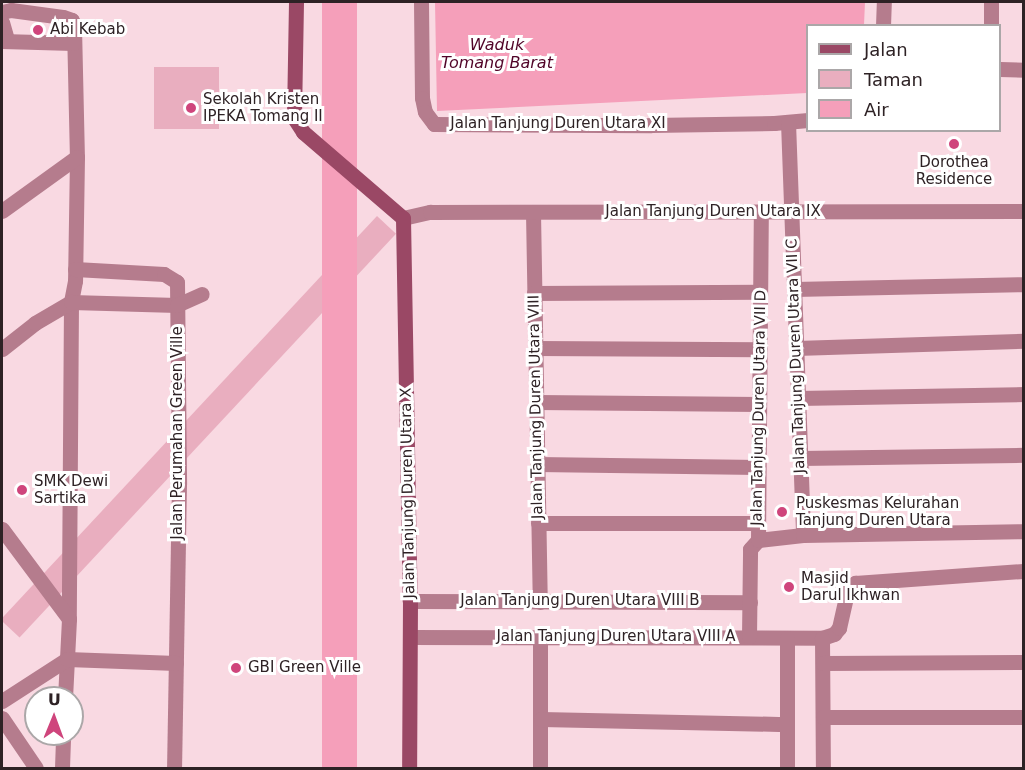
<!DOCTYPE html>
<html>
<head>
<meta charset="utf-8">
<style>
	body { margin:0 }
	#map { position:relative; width:1025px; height:770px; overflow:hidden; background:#f9d9e2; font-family:"DejaVu Sans",sans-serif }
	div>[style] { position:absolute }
	.green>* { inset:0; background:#e9aebf; transform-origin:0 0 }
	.water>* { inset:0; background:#f59fba; transform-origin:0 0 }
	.street>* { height:15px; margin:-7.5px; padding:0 7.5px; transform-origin:7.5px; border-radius:7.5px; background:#b57c8d }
	.secondary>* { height:15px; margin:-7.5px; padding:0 7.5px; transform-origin:7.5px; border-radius:7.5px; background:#9a4865 }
	.dots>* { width:16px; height:16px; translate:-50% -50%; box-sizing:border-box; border:3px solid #fff; border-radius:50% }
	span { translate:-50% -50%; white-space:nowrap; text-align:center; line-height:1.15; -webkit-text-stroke:6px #fff; paint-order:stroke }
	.poi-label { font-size:15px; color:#2e2225 }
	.left { translate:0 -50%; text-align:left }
	.street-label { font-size:15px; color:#2e2225 }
	.water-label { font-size:16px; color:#510428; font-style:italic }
	.frame { position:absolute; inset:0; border:3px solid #2e2225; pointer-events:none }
	.legend { position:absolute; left:806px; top:24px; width:195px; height:108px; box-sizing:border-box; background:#fff; border:2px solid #aba7a8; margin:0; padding:8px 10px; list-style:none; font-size:18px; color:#2e2225 }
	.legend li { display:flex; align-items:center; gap:12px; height:30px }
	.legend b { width:30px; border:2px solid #aba7a8 }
	.north { position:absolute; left:24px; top:686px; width:60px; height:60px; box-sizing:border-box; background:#fff; border:2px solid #aba7a8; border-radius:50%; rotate:1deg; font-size:16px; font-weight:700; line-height:24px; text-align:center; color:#2e2225 }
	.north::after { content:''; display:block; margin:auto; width:21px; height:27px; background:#cf457c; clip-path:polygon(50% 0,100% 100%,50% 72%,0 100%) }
</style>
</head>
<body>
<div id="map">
	<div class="green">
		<i style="left:154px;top:67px;width:65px;height:62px"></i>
		<i style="left:377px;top:216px;width:26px;height:552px;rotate:43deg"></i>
	</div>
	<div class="water">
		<i style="left:322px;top:2px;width:35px;height:766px"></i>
		<i style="clip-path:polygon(435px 2px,865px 2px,864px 25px,808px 26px,807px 93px,437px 111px)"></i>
	</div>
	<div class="street">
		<i style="left:421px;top:2px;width:96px;rotate:89.4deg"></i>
		<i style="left:422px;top:98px;width:14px;rotate:78deg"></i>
		<i style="left:425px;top:112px;width:15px;rotate:53deg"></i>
		<i style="left:434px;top:124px;width:217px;rotate:0.3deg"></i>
		<i style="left:651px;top:125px;width:123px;rotate:-0.9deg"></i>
		<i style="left:774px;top:123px;width:34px;rotate:-5deg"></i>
		<i style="left:991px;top:2px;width:24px;rotate:90deg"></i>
		<i style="left:2px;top:12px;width:9px;rotate:-13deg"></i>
		<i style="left:11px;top:10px;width:52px;rotate:7.7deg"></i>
		<i style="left:63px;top:17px;width:9px;rotate:18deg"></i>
		<i style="left:72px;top:20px;width:7px;rotate:74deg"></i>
		<i style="left:74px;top:27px;width:130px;rotate:88.7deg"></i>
		<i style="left:77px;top:157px;width:124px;rotate:90.9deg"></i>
		<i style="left:75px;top:281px;width:21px;rotate:101deg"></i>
		<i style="left:71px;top:302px;width:317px;rotate:90.4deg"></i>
		<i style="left:69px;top:619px;width:79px;rotate:92.9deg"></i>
		<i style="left:2px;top:22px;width:18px;rotate:74deg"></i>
		<i style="left:883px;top:26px;width:24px;rotate:-88deg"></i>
		<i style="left:2px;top:41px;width:71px;rotate:1.6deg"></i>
		<i style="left:1000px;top:69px;width:24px;rotate:2deg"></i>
		<i style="left:788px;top:122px;width:413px;rotate:87.9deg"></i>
		<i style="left:2px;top:211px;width:92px;rotate:-35.8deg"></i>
		<i style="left:533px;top:212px;width:390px;rotate:89deg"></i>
		<i style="left:403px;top:218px;width:28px;rotate:-13deg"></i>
		<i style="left:430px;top:212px;width:594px;rotate:-0.1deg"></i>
		<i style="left:75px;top:269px;width:89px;rotate:3.2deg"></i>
		<i style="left:164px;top:274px;width:15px;rotate:32deg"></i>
		<i style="left:177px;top:282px;width:202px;rotate:89.4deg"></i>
		<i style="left:179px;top:484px;width:284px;rotate:91deg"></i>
		<i style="left:794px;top:289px;width:230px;rotate:-1.2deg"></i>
		<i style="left:534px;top:293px;width:226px;rotate:-0.3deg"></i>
		<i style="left:535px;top:348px;width:225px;rotate:0.3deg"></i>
		<i style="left:796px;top:348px;width:228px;rotate:-1.8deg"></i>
		<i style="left:2px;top:349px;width:42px;rotate:-38.2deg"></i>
		<i style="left:35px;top:323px;width:42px;rotate:-30.3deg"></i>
		<i style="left:71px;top:302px;width:106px;rotate:1.6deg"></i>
		<i style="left:177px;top:305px;width:27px;rotate:-24deg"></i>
		<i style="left:798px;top:398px;width:226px;rotate:-1deg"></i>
		<i style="left:536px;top:402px;width:223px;rotate:0.5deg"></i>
		<i style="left:800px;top:458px;width:224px;rotate:-0.8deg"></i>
		<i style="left:537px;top:464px;width:221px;rotate:0.8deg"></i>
		<i style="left:538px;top:523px;width:220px"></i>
		<i style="left:2px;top:529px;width:112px;rotate:53.3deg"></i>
		<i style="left:758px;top:540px;width:45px;rotate:-6.3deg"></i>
		<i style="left:803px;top:535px;width:221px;rotate:-1deg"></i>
		<i style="left:410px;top:601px;width:340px;rotate:0.2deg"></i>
		<i style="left:410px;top:637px;width:412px;rotate:0.1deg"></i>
		<i style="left:822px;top:638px;width:13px;rotate:-18deg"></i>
		<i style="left:834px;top:634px;width:8px;rotate:-50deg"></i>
		<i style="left:839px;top:628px;width:41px;rotate:-77.3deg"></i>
		<i style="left:848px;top:588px;width:9px;rotate:-36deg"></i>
		<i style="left:855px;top:583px;width:169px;rotate:-4.1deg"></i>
		<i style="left:540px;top:637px;width:131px;rotate:90deg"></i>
		<i style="left:749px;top:637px;width:88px;rotate:-89.3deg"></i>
		<i style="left:750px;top:549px;width:12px;rotate:-48deg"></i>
		<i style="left:758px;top:540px;width:328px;rotate:-89.5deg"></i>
		<i style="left:822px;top:638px;width:130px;rotate:89.6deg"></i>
		<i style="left:823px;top:663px;width:201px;rotate:-0.3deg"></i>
		<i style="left:2px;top:701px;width:77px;rotate:-32.9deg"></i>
		<i style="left:67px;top:659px;width:109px;rotate:2.1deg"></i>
		<i style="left:823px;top:717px;width:201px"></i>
		<i style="left:2px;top:718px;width:60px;rotate:55.8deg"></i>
		<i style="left:541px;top:719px;width:246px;rotate:1.2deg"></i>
		<i style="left:62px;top:768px;width:34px;rotate:-88deg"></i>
		<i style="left:787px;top:768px;width:130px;rotate:-90deg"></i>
	</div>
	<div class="secondary">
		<i style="left:296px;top:2px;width:116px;rotate:91deg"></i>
		<i style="left:294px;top:118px;width:17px;rotate:57deg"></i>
		<i style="left:303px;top:132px;width:132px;rotate:40.7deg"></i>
		<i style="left:403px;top:218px;width:383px;rotate:89deg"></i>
		<i style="left:410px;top:601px;width:167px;rotate:90.3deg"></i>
	</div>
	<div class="dots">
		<i style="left:38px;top:30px;background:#cf457c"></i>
		<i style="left:191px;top:108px;background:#cf457c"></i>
		<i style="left:954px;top:144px;background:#cf457c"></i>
		<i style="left:22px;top:490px;background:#cf457c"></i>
		<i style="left:782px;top:512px;background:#cf457c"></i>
		<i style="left:789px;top:587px;background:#cf457c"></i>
		<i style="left:236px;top:668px;background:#cf457c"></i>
	</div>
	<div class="poi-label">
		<span class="left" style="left:50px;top:30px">Abi Kebab</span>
		<span class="left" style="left:203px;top:108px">Sekolah Kristen<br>IPEKA Tomang II</span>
		<span style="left:954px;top:171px">Dorothea<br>Residence</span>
		<span class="left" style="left:34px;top:490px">SMK Dewi<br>Sartika</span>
		<span class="left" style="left:796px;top:512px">Puskesmas Kelurahan<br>Tanjung Duren Utara</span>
		<span class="left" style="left:801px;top:587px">Masjid<br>Darul Ikhwan</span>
		<span class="left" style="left:248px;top:668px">GBI Green Ville</span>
	</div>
	<div class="street-label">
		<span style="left:558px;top:124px">Jalan Tanjung Duren Utara XI</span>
		<span style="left:713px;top:212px">Jalan Tanjung Duren Utara IX</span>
		<span style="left:796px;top:356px;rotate:-92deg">Jalan Tanjung Duren Utara VII C</span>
		<span style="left:536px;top:407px;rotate:-91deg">Jalan Tanjung Duren Utara VIII</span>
		<span style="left:759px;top:408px;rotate:-89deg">Jalan Tanjung Duren Utara VII D</span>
		<span style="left:178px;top:433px;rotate:-90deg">Jalan Perumahan Green Ville</span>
		<span style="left:408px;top:493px;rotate:-91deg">Jalan Tanjung Duren Utara X</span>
		<span style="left:580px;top:601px">Jalan Tanjung Duren Utara VIII B</span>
		<span style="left:616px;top:637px">Jalan Tanjung Duren Utara VIII A</span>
	</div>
	<div class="water-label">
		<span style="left:497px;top:54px">Waduk<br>Tomang Barat</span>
	</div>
	<div class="frame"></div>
	<ul class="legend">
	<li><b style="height:8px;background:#9a4865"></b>Jalan</li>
	<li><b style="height:16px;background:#e9aebf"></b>Taman</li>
	<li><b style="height:16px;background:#f59fba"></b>Air</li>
	</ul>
	<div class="north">U</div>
</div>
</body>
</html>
